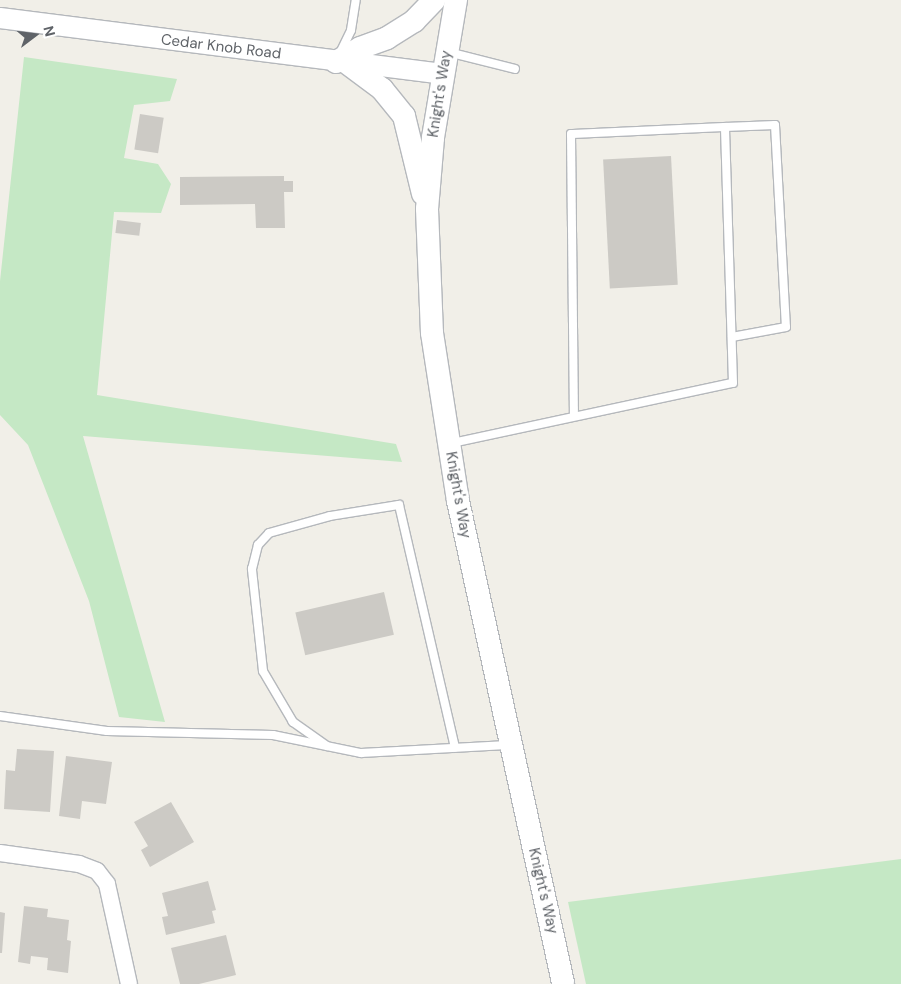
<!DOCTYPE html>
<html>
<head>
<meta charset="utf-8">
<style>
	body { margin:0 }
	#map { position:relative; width:901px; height:984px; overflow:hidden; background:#f1efe8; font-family:"DM Sans",sans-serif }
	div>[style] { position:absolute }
	.green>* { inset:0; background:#c5e8c5 }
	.building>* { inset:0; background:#cccac5; transform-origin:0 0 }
	.roads { filter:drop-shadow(1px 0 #b5b8bc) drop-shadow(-1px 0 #b5b8bc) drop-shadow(0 1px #b5b8bc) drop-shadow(0 -1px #b5b8bc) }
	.service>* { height:8px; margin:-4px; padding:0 4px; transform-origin:4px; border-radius:4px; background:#fff }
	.minor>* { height:16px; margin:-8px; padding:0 8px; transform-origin:8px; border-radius:8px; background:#fff }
	.tertiary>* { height:20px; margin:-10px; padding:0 10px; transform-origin:10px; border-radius:10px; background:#fff }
	.secondary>* { height:22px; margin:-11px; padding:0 11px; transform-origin:11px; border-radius:11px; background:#fff }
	span { translate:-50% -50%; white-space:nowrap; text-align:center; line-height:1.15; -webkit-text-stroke:5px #fff; paint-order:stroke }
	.street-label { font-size:15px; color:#5f6368 }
	.north { position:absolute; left:10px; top:10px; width:50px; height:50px; -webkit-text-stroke:4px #fff; paint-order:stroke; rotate:75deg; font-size:14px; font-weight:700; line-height:20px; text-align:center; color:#5f6368 }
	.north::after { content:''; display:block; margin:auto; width:18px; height:22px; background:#5f6368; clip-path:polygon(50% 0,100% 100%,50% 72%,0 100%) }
</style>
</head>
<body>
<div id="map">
	<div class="green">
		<i style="clip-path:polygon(24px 57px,177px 79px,170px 101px,134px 105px,124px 158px,158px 164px,171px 184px,161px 213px,114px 212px,97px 395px,396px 444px,402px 462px,83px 436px,165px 722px,119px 717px,89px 601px,28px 445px,0 415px,0 281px)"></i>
		<i style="clip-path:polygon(901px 859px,901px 984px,586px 984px,568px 902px)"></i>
	</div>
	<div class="building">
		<i style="left:140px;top:114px;width:24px;height:36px;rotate:9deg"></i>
		<i style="left:671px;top:156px;width:129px;height:68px;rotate:87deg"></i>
		<i style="clip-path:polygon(284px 176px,284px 181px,293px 181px,293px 192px,284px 192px,285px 228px,256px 228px,255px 204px,180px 205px,180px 177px)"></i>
		<i style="left:117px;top:220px;width:24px;height:13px;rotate:7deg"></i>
		<i style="left:384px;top:592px;width:44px;height:91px;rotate:77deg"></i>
		<i style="clip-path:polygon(17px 749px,54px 751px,50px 812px,4px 809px,6px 770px,15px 771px)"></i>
		<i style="clip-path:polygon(66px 756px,112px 762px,106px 804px,82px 801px,80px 819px,59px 816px)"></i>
		<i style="clip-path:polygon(171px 802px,194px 842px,150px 867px,141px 850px,148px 846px,134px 822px)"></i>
		<i style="clip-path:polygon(208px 881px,216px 910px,212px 911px,215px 923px,166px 935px,162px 917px,168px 916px,162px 893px)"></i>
		<i style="clip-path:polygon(24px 906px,48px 909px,47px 917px,69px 920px,67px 940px,71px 941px,68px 973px,47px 970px,48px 958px,31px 956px,30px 964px,18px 962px)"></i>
		<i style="clip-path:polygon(0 912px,5px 913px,2px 953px,0 953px)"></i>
		<i style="clip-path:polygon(226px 935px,236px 975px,199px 984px,180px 984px,171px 948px)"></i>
	</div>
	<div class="roads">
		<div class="service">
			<i style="left:448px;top:52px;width:69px;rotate:14.2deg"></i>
			<i style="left:340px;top:53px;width:25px;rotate:-64deg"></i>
			<i style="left:351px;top:30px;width:30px;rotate:-81deg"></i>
			<i style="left:725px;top:127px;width:50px;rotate:-2.3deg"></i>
			<i style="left:775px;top:125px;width:202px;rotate:86.9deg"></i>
			<i style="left:786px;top:327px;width:55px;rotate:169.5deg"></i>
			<i style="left:452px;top:443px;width:287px;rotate:-12.1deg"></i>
			<i style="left:733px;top:383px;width:256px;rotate:-91.8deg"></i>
			<i style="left:725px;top:127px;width:154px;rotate:177.4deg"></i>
			<i style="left:571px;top:134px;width:282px;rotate:89.4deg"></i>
			<i style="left:0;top:716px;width:108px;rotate:8deg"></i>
			<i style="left:107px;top:731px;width:166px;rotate:1.4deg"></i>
			<i style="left:273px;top:735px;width:90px;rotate:11.6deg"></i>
			<i style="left:361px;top:753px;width:147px;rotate:-3.1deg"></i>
			<i style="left:327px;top:746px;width:42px;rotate:-144.8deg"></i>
			<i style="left:293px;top:722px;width:59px;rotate:-120.5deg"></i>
			<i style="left:263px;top:671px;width:103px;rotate:-96.2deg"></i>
			<i style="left:252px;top:569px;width:25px;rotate:-76deg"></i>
			<i style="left:258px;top:545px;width:16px;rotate:-47deg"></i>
			<i style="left:269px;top:533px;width:63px;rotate:-15.6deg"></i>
			<i style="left:330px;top:516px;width:70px;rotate:-9.1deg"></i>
			<i style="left:399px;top:505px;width:249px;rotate:77deg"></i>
		</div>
		<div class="minor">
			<i style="left:0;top:853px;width:80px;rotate:7.9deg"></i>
			<i style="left:79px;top:864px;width:19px;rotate:21deg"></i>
			<i style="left:97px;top:871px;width:16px;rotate:52deg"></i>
			<i style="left:107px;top:884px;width:102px;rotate:77.6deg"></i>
		</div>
		<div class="tertiary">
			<i style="left:0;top:18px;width:446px;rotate:7.2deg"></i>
		</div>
		<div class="secondary">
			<i style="left:456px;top:0;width:140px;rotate:99.5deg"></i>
			<i style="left:433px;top:138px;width:71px;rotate:94.8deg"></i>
			<i style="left:427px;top:209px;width:124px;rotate:87.7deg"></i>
			<i style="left:432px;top:333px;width:170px;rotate:81.2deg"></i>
			<i style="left:458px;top:501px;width:494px;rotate:77.7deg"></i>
			<i style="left:336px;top:62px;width:28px;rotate:-30deg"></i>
			<i style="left:360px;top:48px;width:29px;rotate:-20deg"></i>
			<i style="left:387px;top:38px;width:32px;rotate:-32deg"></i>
			<i style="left:414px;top:21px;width:29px;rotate:-46deg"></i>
			<i style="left:347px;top:63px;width:44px;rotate:36.6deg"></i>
			<i style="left:382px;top:89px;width:35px;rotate:51deg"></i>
			<i style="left:404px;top:116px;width:80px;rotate:76.3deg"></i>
		</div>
	</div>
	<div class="street-label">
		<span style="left:221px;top:47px;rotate:7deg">Cedar Knob Road</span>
		<span style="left:440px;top:94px;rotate:-81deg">Knight's Way</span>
		<span style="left:458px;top:495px;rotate:80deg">Knight's Way</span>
		<span style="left:543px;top:891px;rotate:77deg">Knight's Way</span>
	</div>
	<div class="north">N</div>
</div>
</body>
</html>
